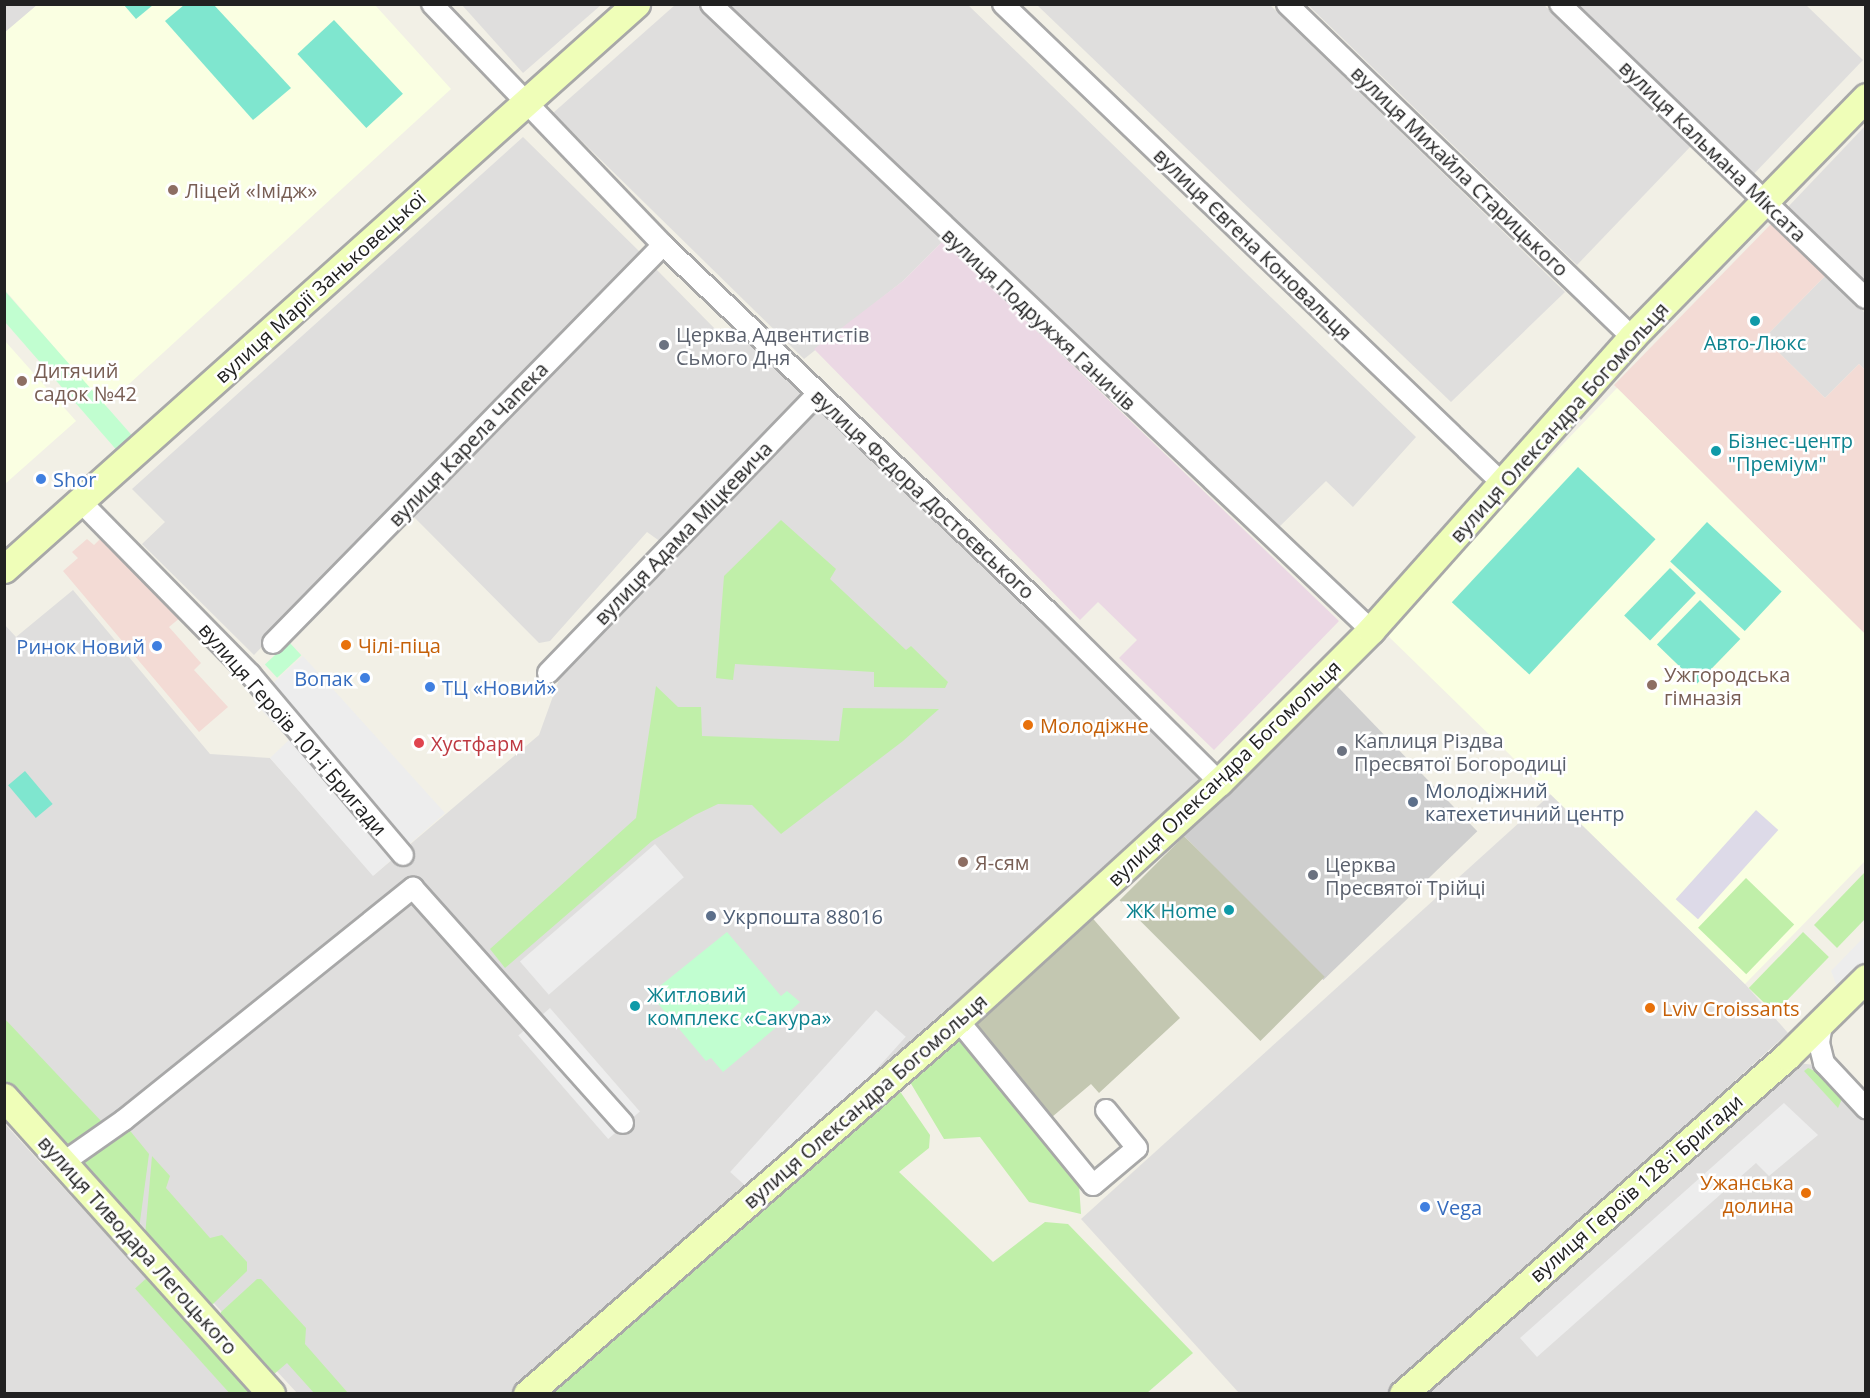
<!DOCTYPE html>
<html>
<head>
<meta charset="utf-8">
<style>
	body { margin:0 }
	#map { position:relative; width:1870px; height:1398px; overflow:hidden; background:#f2f0e6; font-family:"Open Sans",sans-serif }
	div>[style] { position:absolute }
	.residential>* { inset:0; background:#dfdedd }
	.commercial>* { inset:0; background:#f3dbd5 }
	.industrial>* { inset:0; background:#ebd8e4 }
	.education>* { inset:0; background:#faffe2 }
	.religious>* { inset:0; background:#cfcfcf; transform-origin:0 0 }
	.construction>* { inset:0; background:#c3c7b1; transform-origin:0 0 }
	.grass>* { inset:0; background:#c0efa9; transform-origin:0 0 }
	.park>* { inset:0; background:#c1fed0; transform-origin:0 0 }
	.pitch>* { inset:0; background:#7fe6cf; transform-origin:0 0 }
	.parking>* { inset:0; background:#ededed; transform-origin:0 0 }
	.plaza>* { inset:0; background:#dddae8; transform-origin:0 0 }
	.roads { filter:drop-shadow(2px 0 #a8a8a8) drop-shadow(-2px 0 #a8a8a8) drop-shadow(0 2px #a8a8a8) drop-shadow(0 -2px #a8a8a8) }
	.street>* { height:20px; margin:-10px; padding:0 10px; transform-origin:10px; border-radius:10px; background:#fff }
	.secondary>* { height:27px; margin:-13.5px; padding:0 13.5px; transform-origin:13.5px; border-radius:13.5px; background:#effeb8 }
	.dots>* { width:16px; height:16px; translate:-50% -50%; box-sizing:border-box; border:3px solid #fff; border-radius:50% }
	span { translate:-50% -50%; white-space:nowrap; text-align:center; line-height:1.15; -webkit-text-stroke:5px #fff; paint-order:stroke }
	.street-label { font-size:20px; color:#212121 }
	.education-label { font-size:20px; color:#785e54 }
	.left { translate:0 -50%; text-align:left }
	.worship-label { font-size:20px; color:#5b616d }
	.culture-label { font-size:20px; color:#0d838f }
	.right { translate:-100% -50%; text-align:right }
	.shop-label { font-size:20px; color:#366cbe }
	.food-label { font-size:20px; color:#c56008 }
	.health-label { font-size:20px; color:#be3a42 }
	.service-label { font-size:20px; color:#4e5e75 }
	.frame { position:absolute; inset:0; border:6px solid #212121; pointer-events:none }
</style>
</head>
<body>
<div id="map">
	<div class="residential">
		<i style="clip-path:polygon(5px 5px,37px 5px,5px 33px)"></i>
		<i style="clip-path:polygon(462px 5px,601px 5px,523px 73px)"></i>
		<i style="clip-path:polygon(675px 5px,697px 5px,943px 241px,903px 281px,804px 359px,553px 113px)"></i>
		<i style="clip-path:polygon(726px 5px,968px 5px,1416px 437px,1353px 507px,1326px 481px,1275px 531px)"></i>
		<i style="clip-path:polygon(1037px 5px,1270px 5px,1565px 292px,1451px 402px)"></i>
		<i style="clip-path:polygon(1308px 5px,1544px 5px,1691px 146px,1577px 265px)"></i>
		<i style="clip-path:polygon(1572px 5px,1806px 5px,1863px 60px,1750px 178px)"></i>
		<i style="clip-path:polygon(1865px 126px,1865px 282px,1787px 208px)"></i>
		<i style="clip-path:polygon(523px 137px,642px 254px,254px 655px,142px 544px,165px 522px,132px 489px)"></i>
		<i style="clip-path:polygon(656px 269px,717px 331px,736px 327px,1211px 783px,518px 1393px,297px 1393px,5px 1077px,4px 624px,16px 637px,73px 590px,210px 754px,270px 758px,374px 875px,539px 735px,561px 674px,675px 552px,647px 532px,550px 641px,539px 643px,413px 516px)"></i>
		<i style="clip-path:polygon(1826px 275px,1865px 313px,1865px 370px,1859px 364px,1825px 398px,1764px 338px)"></i>
		<i style="clip-path:polygon(1551px 794px,1745px 984px,1788px 1033px,1388px 1393px,1239px 1393px,1081px 1219px)"></i>
		<i style="clip-path:polygon(1789px 1062px,1815px 1065px,1865px 1120px,1865px 1393px,1418px 1394px)"></i>
		<i style="clip-path:polygon(5px 1124px,251px 1393px,5px 1393px)"></i>
	</div>
	<div class="commercial">
		<i style="clip-path:polygon(1772px 223px,1826px 275px,1764px 338px,1825px 398px,1859px 364px,1865px 370px,1865px 634px,1614px 385px)"></i>
		<i style="clip-path:polygon(101px 538px,181px 617px,169px 627px,201px 663px,194px 670px,228px 707px,199px 732px,63px 571px,78px 558px,72px 552px,87px 539px,94px 545px)"></i>
	</div>
	<div class="industrial">
		<i style="clip-path:polygon(943px 241px,1339px 621px,1214px 750px,1119px 658px,1137px 640px,1098px 602px,1080px 620px,814px 349px,903px 281px)"></i>
	</div>
	<div class="education">
		<i style="clip-path:polygon(37px 5px,375px 5px,451px 89px,105px 406px,5px 290px,4px 33px)"></i>
		<i style="clip-path:polygon(5px 341px,76px 421px,5px 484px,4px 484px)"></i>
		<i style="clip-path:polygon(1617px 388px,1865px 634px,1865px 861px,1745px 984px,1383px 631px)"></i>
	</div>
	<div class="religious">
		<i style="left:1337px;top:686px;width:202px;height:214px;rotate:46deg"></i>
	</div>
	<div class="construction">
		<i style="left:1184px;top:836px;width:199px;height:91px;rotate:45deg"></i>
		<i style="clip-path:polygon(1088px 913px,1180px 1018px,1099px 1093px,1091px 1084px,1052px 1117px,973px 1020px)"></i>
	</div>
	<div class="grass">
		<i style="clip-path:polygon(781px 520px,836px 569px,830px 579px,906px 650px,911px 646px,948px 682px,945px 688px,874px 687px,874px 672px,735px 664px,733px 680px,716px 678px,724px 576px)"></i>
		<i style="clip-path:polygon(656px 686px,678px 707px,701px 707px,702px 736px,839px 741px,843px 708px,939px 709px,903px 741px,781px 834px,752px 805px,718px 804px,695px 815px,652px 841px,505px 968px,490px 949px,636px 818px)"></i>
		<i style="clip-path:polygon(1865px 872px,1865px 919px,1837px 948px,1814px 925px)"></i>
		<i style="left:1746px;top:878px;width:67px;height:69px;rotate:44deg"></i>
		<i style="left:1803px;top:932px;width:36px;height:78px;rotate:44deg"></i>
		<i style="clip-path:polygon(4px 1018px,103px 1123px,72px 1146px,62px 1145px,5px 1082px)"></i>
		<i style="clip-path:polygon(959px 1031px,1079px 1184px,1081px 1214px,1029px 1202px,980px 1137px,944px 1139px,910px 1082px,913px 1072px)"></i>
		<i style="clip-path:polygon(1808px 1068px,1830px 1078px,1845px 1092px,1838px 1108px,1804px 1071px)"></i>
		<i style="clip-path:polygon(891px 1088px,899px 1090px,930px 1135px,929px 1148px,899px 1172px,993px 1262px,1045px 1222px,1068px 1224px,1193px 1353px,1147px 1393px,544px 1394px)"></i>
		<i style="clip-path:polygon(127px 1127px,149px 1154px,139px 1229px,80px 1164px,80px 1159px)"></i>
		<i style="clip-path:polygon(152px 1156px,170px 1176px,166px 1188px,210px 1238px,222px 1235px,247px 1262px,247px 1271px,213px 1304px,206px 1303px,145px 1236px)"></i>
		<i style="left:150px;top:1275px;width:159px;height:20px;rotate:48deg"></i>
		<i style="clip-path:polygon(257px 1279px,261px 1279px,306px 1328px,305px 1344px,348px 1393px,314px 1393px,287px 1363px,273px 1375px,220px 1319px,221px 1312px)"></i>
	</div>
	<div class="park">
		<i style="clip-path:polygon(4px 290px,136px 440px,120px 454px,5px 322px)"></i>
		<i style="left:289px;top:642px;width:18px;height:33px;rotate:47deg"></i>
		<i style="clip-path:polygon(727px 932px,781px 996px,787px 991px,800px 1002px,789px 1012px,791px 1015px,723px 1072px,711px 1058px,706px 1061px,650px 994px)"></i>
	</div>
	<div class="pitch">
		<i style="clip-path:polygon(124px 5px,153px 5px,136px 19px)"></i>
		<i style="clip-path:polygon(184px 5px,214px 5px,291px 88px,253px 120px,165px 21px)"></i>
		<i style="left:334px;top:20px;width:101px;height:50px;rotate:47deg"></i>
		<i style="left:1578px;top:467px;width:106px;height:185px;rotate:43deg"></i>
		<i style="left:1707px;top:522px;width:102px;height:54px;rotate:43deg"></i>
		<i style="left:1670px;top:568px;width:36px;height:66px;rotate:44deg"></i>
		<i style="left:1700px;top:600px;width:56px;height:62px;rotate:44deg"></i>
		<i style="left:25px;top:771px;width:43px;height:22px;rotate:50deg"></i>
	</div>
	<div class="parking">
		<i style="clip-path:polygon(303px 656px,445px 813px,373px 876px,270px 758px,289px 740px,253px 701px)"></i>
		<i style="left:655px;top:844px;width:44px;height:179px;rotate:49deg"></i>
		<i style="clip-path:polygon(1865px 936px,1865px 961px,1838px 989px,1831px 971px)"></i>
		<i style="left:550px;top:1008px;width:137px;height:42px;rotate:49deg"></i>
		<i style="left:876px;top:1010px;width:40px;height:218px;rotate:42deg"></i>
		<i style="clip-path:polygon(1784px 1103px,1818px 1135px,1769px 1176px,1756px 1163px,1537px 1357px,1520px 1338px)"></i>
	</div>
	<div class="plaza">
		<i style="left:1756px;top:810px;width:30px;height:120px;rotate:42deg"></i>
	</div>
	<div class="roads">
		<div class="street">
			<i style="left:432px;top:4px;width:334px;rotate:46.2deg"></i>
			<i style="left:663px;top:245px;width:530px;rotate:43.63deg"></i>
			<i style="left:1047px;top:611px;width:243px;rotate:44.8deg"></i>
			<i style="left:711px;top:4px;width:910px;rotate:43.49deg"></i>
			<i style="left:1003px;top:4px;width:692px;rotate:43.83deg"></i>
			<i style="left:1287px;top:4px;width:479px;rotate:44deg"></i>
			<i style="left:1560px;top:4px;width:424px;rotate:43.9deg"></i>
			<i style="left:80px;top:501px;width:243px;rotate:45.5deg"></i>
			<i style="left:250px;top:674px;width:237px;rotate:49.8deg"></i>
			<i style="left:273px;top:643px;width:557px;rotate:-45.58deg"></i>
			<i style="left:548px;top:673px;width:388px;rotate:-46deg"></i>
			<i style="left:958px;top:1020px;width:213px;rotate:50.7deg"></i>
			<i style="left:1093px;top:1185px;width:57px;rotate:-40.1deg"></i>
			<i style="left:1137px;top:1148px;width:49px;rotate:-129.2deg"></i>
			<i style="left:1822px;top:1024px;width:19px;rotate:99deg"></i>
			<i style="left:1819px;top:1043px;width:21px;rotate:76deg"></i>
			<i style="left:1824px;top:1063px;width:62px;rotate:47deg"></i>
			<i style="left:64px;top:1162px;width:73px;rotate:-35deg"></i>
			<i style="left:124px;top:1120px;width:371px;rotate:-38.8deg"></i>
			<i style="left:413px;top:888px;width:315px;rotate:48.2deg"></i>
		</div>
		<div class="secondary">
			<i style="left:4px;top:569px;width:848px;rotate:-41.8deg"></i>
			<i style="left:4px;top:1097px;width:399px;rotate:48deg"></i>
			<i style="left:527px;top:1394px;width:571px;rotate:-40.95deg"></i>
			<i style="left:958px;top:1020px;width:353px;rotate:-42.4deg"></i>
			<i style="left:1219px;top:782px;width:215px;rotate:-45deg"></i>
			<i style="left:1371px;top:630px;width:392px;rotate:-48.3deg"></i>
			<i style="left:1632px;top:337px;width:335px;rotate:-45.7deg"></i>
			<i style="left:1403px;top:1394px;width:512px;rotate:-41.35deg"></i>
			<i style="left:1787px;top:1056px;width:111px;rotate:-44.6deg"></i>
		</div>
	</div>
	<div class="dots">
		<i style="left:173px;top:190px;background:#8d6e63"></i>
		<i style="left:1755px;top:321px;background:#0f9aa8"></i>
		<i style="left:664px;top:345px;background:#6b7280"></i>
		<i style="left:22px;top:381px;background:#8d6e63"></i>
		<i style="left:1716px;top:451px;background:#0f9aa8"></i>
		<i style="left:41px;top:479px;background:#3f7fe0"></i>
		<i style="left:346px;top:645px;background:#e8710a"></i>
		<i style="left:157px;top:646px;background:#3f7fe0"></i>
		<i style="left:365px;top:678px;background:#3f7fe0"></i>
		<i style="left:1652px;top:685px;background:#8d6e63"></i>
		<i style="left:430px;top:687px;background:#3f7fe0"></i>
		<i style="left:1028px;top:725px;background:#e8710a"></i>
		<i style="left:419px;top:743px;background:#e0444e"></i>
		<i style="left:1342px;top:751px;background:#6b7280"></i>
		<i style="left:1413px;top:802px;background:#5c6f8a"></i>
		<i style="left:963px;top:862px;background:#8d6e63"></i>
		<i style="left:1313px;top:875px;background:#6b7280"></i>
		<i style="left:1229px;top:910px;background:#0f9aa8"></i>
		<i style="left:711px;top:916px;background:#5c6f8a"></i>
		<i style="left:635px;top:1006px;background:#0f9aa8"></i>
		<i style="left:1650px;top:1008px;background:#e8710a"></i>
		<i style="left:1806px;top:1193px;background:#e8710a"></i>
		<i style="left:1425px;top:1207px;background:#3f7fe0"></i>
	</div>
	<div class="street-label">
		<span style="left:1713px;top:151px;rotate:44deg">вулиця Кальмана Міксата</span>
		<span style="left:1460px;top:171px;rotate:44deg">вулиця Михайла Старицького</span>
		<span style="left:1253px;top:244px;rotate:44deg">вулиця Євгена Коновальця</span>
		<span style="left:320px;top:287px;rotate:-42deg">вулиця Марії Заньковецької</span>
		<span style="left:1039px;top:319px;rotate:43deg">вулиця Подружжя Ганичів</span>
		<span style="left:1559px;top:422px;rotate:-48deg">вулиця Олександра Богомольця</span>
		<span style="left:468px;top:444px;rotate:-46deg">вулиця Карела Чапека</span>
		<span style="left:923px;top:494px;rotate:43deg">вулиця Федора Достоєвського</span>
		<span style="left:683px;top:533px;rotate:-46deg">вулиця Адама Міцкевича</span>
		<span style="left:293px;top:729px;rotate:49deg">вулиця Героїв 101-ї Бригади</span>
		<span style="left:1224px;top:773px;rotate:-44deg">вулиця Олександра Богомольця</span>
		<span style="left:865px;top:1101px;rotate:-41deg">вулиця Олександра Богомольця</span>
		<span style="left:1636px;top:1188px;rotate:-41deg">вулиця Героїв 128-ї Бригади</span>
		<span style="left:138px;top:1245px;rotate:48deg">вулиця Тиводара Легоцького</span>
	</div>
	<div class="education-label">
		<span class="left" style="left:185px;top:190px">Ліцей «Імідж»</span>
		<span class="left" style="left:34px;top:382px">Дитячий<br>садок №42</span>
		<span class="left" style="left:1664px;top:686px">Ужгородська<br>гімназія</span>
		<span class="left" style="left:975px;top:862px">Я-сям</span>
	</div>
	<div class="worship-label">
		<span class="left" style="left:676px;top:346px">Церква Адвентистів<br>Сьмого Дня</span>
		<span class="left" style="left:1354px;top:752px">Каплиця Різдва<br>Пресвятої Богородиці</span>
		<span class="left" style="left:1325px;top:876px">Церква<br>Пресвятої Трійці</span>
	</div>
	<div class="culture-label">
		<span style="left:1755px;top:342px">Авто-Люкс</span>
		<span class="left" style="left:1728px;top:452px">Бізнес-центр<br>"Преміум"</span>
		<span class="right" style="left:1217px;top:910px">ЖК Home</span>
		<span class="left" style="left:647px;top:1006px">Житловий<br>комплекс «Сакура»</span>
	</div>
	<div class="shop-label">
		<span class="left" style="left:53px;top:479px">Shor</span>
		<span class="right" style="left:145px;top:646px">Ринок Новий</span>
		<span class="right" style="left:353px;top:678px">Вопак</span>
		<span class="left" style="left:442px;top:687px">ТЦ «Новий»</span>
		<span class="left" style="left:1437px;top:1207px">Vega</span>
	</div>
	<div class="food-label">
		<span class="left" style="left:358px;top:645px">Чілі-піца</span>
		<span class="left" style="left:1040px;top:725px">Молодіжне</span>
		<span class="left" style="left:1662px;top:1008px">Lviv Croissants</span>
		<span class="right" style="left:1794px;top:1194px">Ужанська<br>долина</span>
	</div>
	<div class="health-label">
		<span class="left" style="left:431px;top:743px">Хустфарм</span>
	</div>
	<div class="service-label">
		<span class="left" style="left:1425px;top:802px">Молодіжний<br>катехетичний центр</span>
		<span class="left" style="left:723px;top:916px">Укрпошта 88016</span>
	</div>
	<div class="frame"></div>
</div>
</body>
</html>
